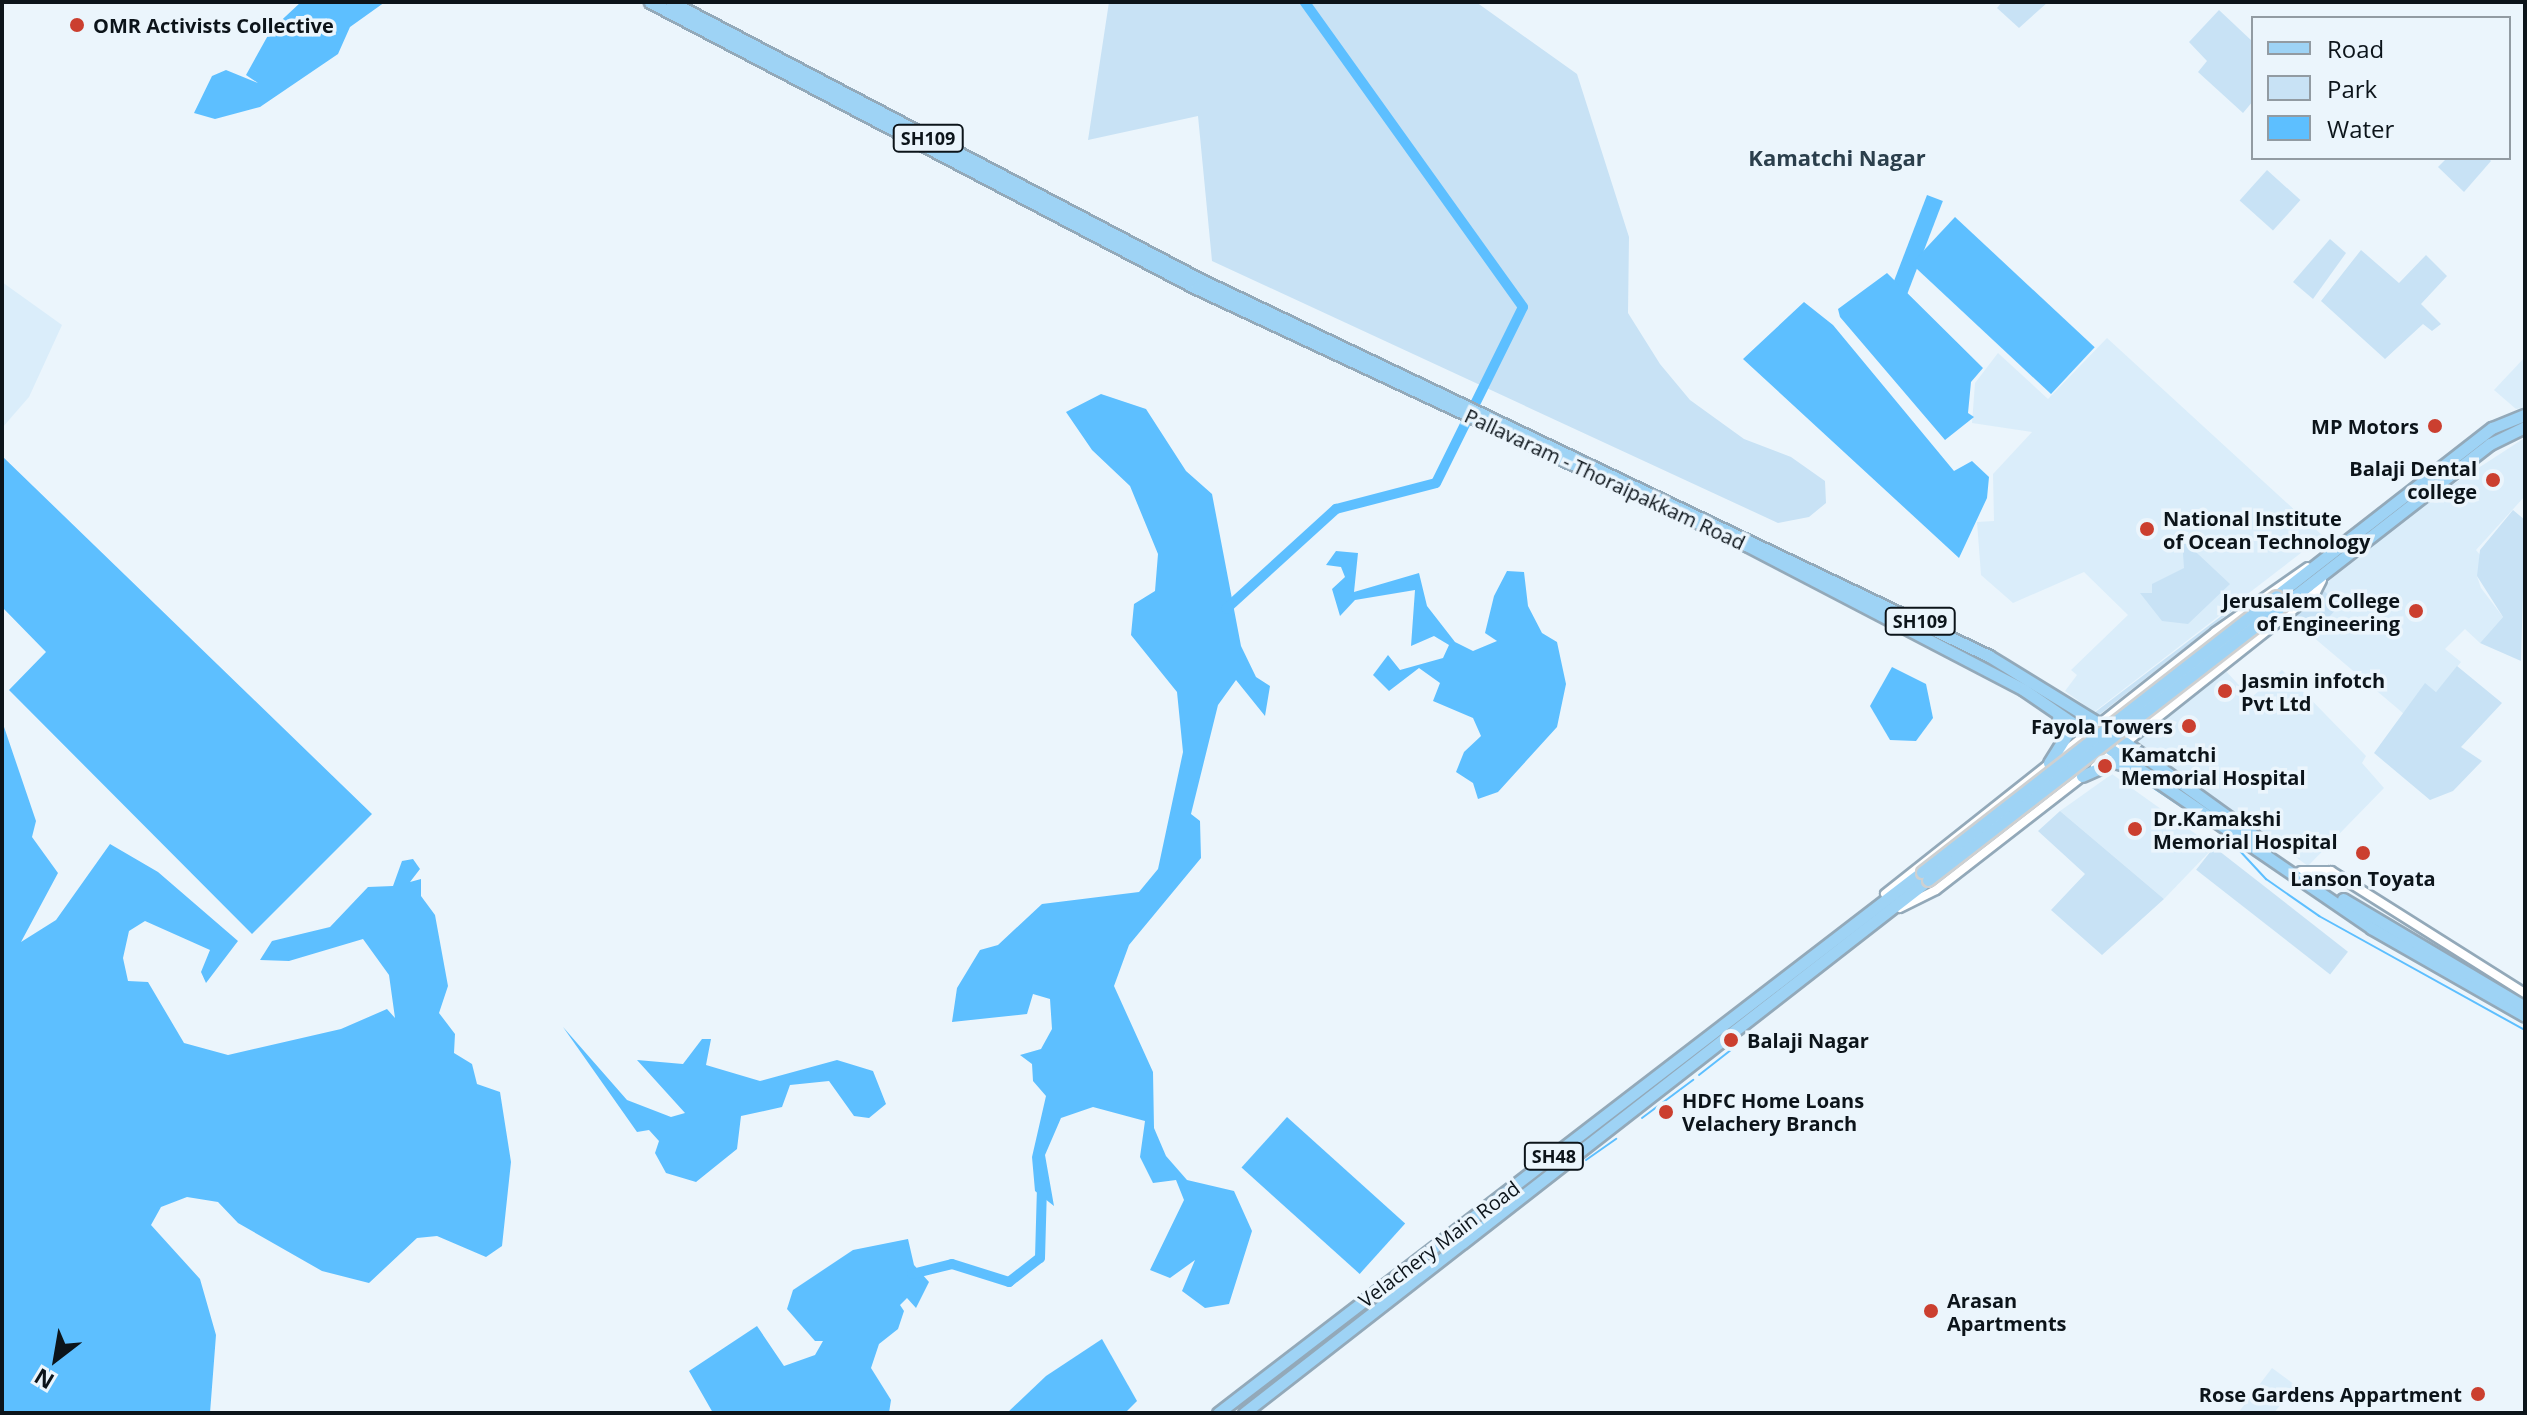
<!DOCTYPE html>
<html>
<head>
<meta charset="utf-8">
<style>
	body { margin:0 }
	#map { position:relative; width:2527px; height:1415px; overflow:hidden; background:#ebf5fc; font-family:"Open Sans",sans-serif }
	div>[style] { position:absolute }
	.built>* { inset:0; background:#daedfa }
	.green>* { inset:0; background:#c8e2f5; transform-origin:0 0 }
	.water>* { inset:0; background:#5dbfff; transform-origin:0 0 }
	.stream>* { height:2px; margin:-1px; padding:0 1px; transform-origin:1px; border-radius:1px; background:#5dbfff }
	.river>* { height:10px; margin:-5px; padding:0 5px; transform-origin:5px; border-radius:5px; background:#5dbfff }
	.roads { filter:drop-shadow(2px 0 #93a9b9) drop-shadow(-2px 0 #93a9b9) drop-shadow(0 2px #93a9b9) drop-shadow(0 -2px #93a9b9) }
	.tertiary>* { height:8px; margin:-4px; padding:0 4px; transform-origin:4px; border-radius:4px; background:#fff }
	.primary>* { height:11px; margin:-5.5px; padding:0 5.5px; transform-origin:5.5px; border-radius:5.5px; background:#9ed3f5 }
	.bridges { filter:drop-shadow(2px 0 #ced0d1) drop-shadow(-2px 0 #ced0d1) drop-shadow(0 2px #ced0d1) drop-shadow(0 -2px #ced0d1) }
	.primary-bridge>* { height:11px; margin:-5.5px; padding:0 5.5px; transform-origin:5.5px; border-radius:5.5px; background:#9ed3f5 }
	.dots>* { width:22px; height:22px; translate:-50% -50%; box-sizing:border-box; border:4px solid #ebf5fc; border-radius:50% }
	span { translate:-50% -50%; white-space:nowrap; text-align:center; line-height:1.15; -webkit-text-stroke:7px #ebf5fc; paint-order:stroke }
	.shield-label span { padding:2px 6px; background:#ebf5fc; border:2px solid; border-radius:6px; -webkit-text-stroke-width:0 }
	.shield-label { font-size:18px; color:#0c141a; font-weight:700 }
	.poi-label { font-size:20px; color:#0c141a; font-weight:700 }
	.left { translate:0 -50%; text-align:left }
	.right { translate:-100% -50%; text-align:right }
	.street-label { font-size:20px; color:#0c141a }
	.neighbourhood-label { font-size:22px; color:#2b3f4c; font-weight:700 }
	.frame { position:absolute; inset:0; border:4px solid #0c141a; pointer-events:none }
	.legend { position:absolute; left:2251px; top:16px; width:260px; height:144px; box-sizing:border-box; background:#ebf5fc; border:2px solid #929ba2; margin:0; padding:10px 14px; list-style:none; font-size:24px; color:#0c141a }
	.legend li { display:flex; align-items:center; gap:16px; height:40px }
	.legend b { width:40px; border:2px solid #929ba2 }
	.north { position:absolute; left:16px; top:1319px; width:80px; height:80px; -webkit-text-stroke:6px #ebf5fc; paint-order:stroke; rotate:211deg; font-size:22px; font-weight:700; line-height:32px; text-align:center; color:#0c141a }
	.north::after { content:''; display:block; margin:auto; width:28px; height:36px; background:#0c141a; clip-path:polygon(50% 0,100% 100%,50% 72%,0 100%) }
</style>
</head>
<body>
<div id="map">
	<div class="built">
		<i style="clip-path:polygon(2px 282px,62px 325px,29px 397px,2px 428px)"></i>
		<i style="clip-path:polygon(2107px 338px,2323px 536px,2094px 712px,2065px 691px,2077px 675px,2071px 670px,2128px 615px,2084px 572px,2013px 603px,1981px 575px,1977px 522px,1994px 521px,1993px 474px,2032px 432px,1972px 423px,1975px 383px,1998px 353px,2048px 399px)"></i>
		<i style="clip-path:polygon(2525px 357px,2525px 407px,2516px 409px,2494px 390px)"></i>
		<i style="clip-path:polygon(2523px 439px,2525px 496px,2476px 550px,2486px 562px,2477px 576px,2481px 588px,2503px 617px,2480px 643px,2465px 629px,2445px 649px,2461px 662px,2436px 692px,2425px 684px,2404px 714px,2312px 636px,2337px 608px,2319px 589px,2429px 500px)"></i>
		<i style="clip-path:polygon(2223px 668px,2251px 698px,2282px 670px,2366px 756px,2362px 763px,2384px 788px,2308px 866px,2136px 740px)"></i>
		<i style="clip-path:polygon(2112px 774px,2214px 847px,2164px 899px,2060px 811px)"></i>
		<i style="clip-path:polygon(2272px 1368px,2295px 1385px,2274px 1413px,2238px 1413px)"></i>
	</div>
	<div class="green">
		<i style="clip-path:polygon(1109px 2px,1476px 2px,1577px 74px,1629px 237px,1628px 313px,1660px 364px,1690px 400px,1744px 439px,1791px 457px,1825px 481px,1826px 503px,1809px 517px,1778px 523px,1212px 261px,1198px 116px,1088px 140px)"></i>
		<i style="clip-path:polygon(2002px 2px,2048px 2px,2019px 28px,1997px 8px)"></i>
		<i style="clip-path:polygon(2219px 10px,2253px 42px,2253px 101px,2243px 113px,2198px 72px,2207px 61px,2189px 42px)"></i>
		<i style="clip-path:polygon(2447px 158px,2488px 158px,2491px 161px,2464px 192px,2438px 167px)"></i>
		<i style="left:2267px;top:170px;width:45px;height:41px;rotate:42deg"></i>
		<i style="clip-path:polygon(2330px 239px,2346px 253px,2313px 299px,2293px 282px)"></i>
		<i style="clip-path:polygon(2361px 250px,2399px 283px,2426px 255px,2447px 276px,2421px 304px,2441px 324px,2432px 331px,2423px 324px,2385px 359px,2321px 301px)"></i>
		<i style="clip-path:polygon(2513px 510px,2525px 520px,2521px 661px,2480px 643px,2503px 617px,2477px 576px,2480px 550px)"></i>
		<i style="clip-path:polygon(2182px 539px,2230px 584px,2188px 624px,2162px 621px,2140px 593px,2152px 593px,2152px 584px,2184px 568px)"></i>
		<i style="clip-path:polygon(2324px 591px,2340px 605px,2312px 636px,2292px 618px)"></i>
		<i style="clip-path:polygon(2247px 599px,2099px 715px,2094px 713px,2245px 598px)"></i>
		<i style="clip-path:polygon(2457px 666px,2502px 703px,2461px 747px,2482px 761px,2453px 791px,2430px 800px,2374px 753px,2425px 683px,2436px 692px)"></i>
		<i style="clip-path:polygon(2060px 811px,2164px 899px,2102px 955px,2051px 910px,2085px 874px,2038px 831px)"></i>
		<i style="left:2214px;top:847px;width:170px;height:29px;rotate:38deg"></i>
	</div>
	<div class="water">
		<i style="clip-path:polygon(301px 2px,385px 2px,350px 27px,338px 54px,260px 107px,215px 119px,194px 113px,212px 76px,226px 70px,258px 83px,246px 75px,271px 30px)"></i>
		<i style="left:1927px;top:195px;width:17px;height:150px;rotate:21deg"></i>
		<i style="left:1955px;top:217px;width:191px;height:64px;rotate:43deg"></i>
		<i style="clip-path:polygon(1887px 273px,1983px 368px,1971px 382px,1968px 413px,1974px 417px,1945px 440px,1840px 317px,1838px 309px)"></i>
		<i style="clip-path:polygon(1804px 302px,1833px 325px,1954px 471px,1972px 461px,1989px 477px,1987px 498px,1959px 558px,1743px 359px)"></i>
		<i style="clip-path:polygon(1101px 394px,1146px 409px,1186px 471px,1212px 494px,1241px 646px,1256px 677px,1270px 686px,1265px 716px,1236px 680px,1218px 705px,1191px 814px,1200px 821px,1201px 858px,1129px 945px,1114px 986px,1153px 1072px,1154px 1128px,1166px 1156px,1187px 1180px,1234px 1191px,1252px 1231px,1229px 1304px,1205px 1308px,1182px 1291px,1195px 1260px,1170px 1278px,1150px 1270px,1184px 1200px,1176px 1180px,1153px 1183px,1140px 1157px,1145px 1121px,1093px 1107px,1061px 1118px,1045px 1155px,1054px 1206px,1035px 1191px,1032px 1157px,1046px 1096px,1033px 1081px,1032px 1064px,1020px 1055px,1041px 1049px,1052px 1029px,1050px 999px,1033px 994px,1027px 1014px,952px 1022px,957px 988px,980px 950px,998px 945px,1042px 904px,1139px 892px,1158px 869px,1183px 752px,1177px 692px,1131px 635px,1134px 604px,1155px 591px,1158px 554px,1130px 486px,1092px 450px,1066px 412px)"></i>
		<i style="clip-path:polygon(2px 456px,372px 814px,252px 934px,9px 690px,46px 652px,2px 607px)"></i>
		<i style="clip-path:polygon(1336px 551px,1358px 553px,1354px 592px,1419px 573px,1427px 606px,1455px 642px,1473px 651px,1497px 641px,1485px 633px,1494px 596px,1507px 571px,1524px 572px,1528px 606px,1542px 633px,1557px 642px,1566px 684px,1557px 727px,1498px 792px,1478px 799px,1473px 783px,1456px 772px,1464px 752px,1481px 736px,1473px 718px,1433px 701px,1440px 683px,1419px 668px,1389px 691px,1373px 675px,1388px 655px,1400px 670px,1443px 658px,1449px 645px,1434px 636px,1411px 646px,1415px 590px,1355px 600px,1340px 616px,1332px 589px,1345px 577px,1341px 567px,1326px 565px)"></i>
		<i style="clip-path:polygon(1892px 667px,1926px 684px,1933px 718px,1916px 741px,1890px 740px,1870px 706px)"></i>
		<i style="clip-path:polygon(2px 721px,36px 821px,32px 837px,58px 873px,21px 942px,56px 920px,110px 844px,158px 872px,238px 941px,206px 983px,201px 972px,210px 950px,145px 921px,129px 931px,123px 958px,128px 981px,148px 982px,184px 1043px,228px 1055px,341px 1029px,387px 1009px,395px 1018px,389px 975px,363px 939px,289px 961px,260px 960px,272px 941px,330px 927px,368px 887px,393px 886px,402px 861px,413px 859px,420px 869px,410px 882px,421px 879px,421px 896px,435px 915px,448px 986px,439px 1013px,455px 1034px,454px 1053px,472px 1064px,477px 1084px,500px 1092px,511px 1162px,502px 1246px,486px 1257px,437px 1236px,417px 1238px,369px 1283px,322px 1271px,238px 1223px,218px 1202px,187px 1197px,161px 1207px,151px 1225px,200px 1279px,216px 1335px,210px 1413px,2px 1413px)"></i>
		<i style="clip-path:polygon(563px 1027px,627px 1100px,671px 1117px,685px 1113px,637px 1060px,683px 1064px,702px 1039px,711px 1039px,706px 1065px,760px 1081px,837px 1060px,873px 1071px,886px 1104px,869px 1118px,854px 1116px,829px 1081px,790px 1085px,782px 1107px,741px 1116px,737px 1149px,696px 1182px,666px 1173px,655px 1153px,659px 1141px,649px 1130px,637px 1132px)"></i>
		<i style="left:1287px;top:1117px;width:159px;height:68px;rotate:42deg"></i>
		<i style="clip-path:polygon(908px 1239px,914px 1265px,929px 1282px,916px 1308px,907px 1298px,900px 1305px,904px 1311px,898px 1329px,879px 1344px,871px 1368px,891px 1400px,889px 1413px,713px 1413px,689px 1371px,757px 1326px,784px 1366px,815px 1355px,823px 1341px,815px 1341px,787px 1309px,793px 1290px,853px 1250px)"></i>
		<i style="clip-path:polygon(1102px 1339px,1137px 1401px,1125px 1413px,1007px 1413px,1046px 1376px)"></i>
	</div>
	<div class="stream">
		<i style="left:2125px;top:769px;width:121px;rotate:33.6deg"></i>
		<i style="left:2226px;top:836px;width:59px;rotate:47.1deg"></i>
		<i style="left:2266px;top:879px;width:65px;rotate:34.9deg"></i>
		<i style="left:2319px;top:916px;width:233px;rotate:29deg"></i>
		<i style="left:1699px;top:1075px;width:47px;rotate:-38.1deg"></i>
		<i style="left:1642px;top:1118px;width:64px;rotate:-36.7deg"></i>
		<i style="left:1586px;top:1160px;width:37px;rotate:-35deg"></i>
	</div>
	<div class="river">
		<i style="left:1226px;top:609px;width:149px;rotate:-42.3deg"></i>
		<i style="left:1336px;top:509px;width:103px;rotate:-14.6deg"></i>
		<i style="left:1436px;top:483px;width:196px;rotate:-63.7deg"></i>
		<i style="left:1523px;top:307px;width:375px;rotate:-125.6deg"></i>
		<i style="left:912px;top:1274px;width:41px;rotate:-14deg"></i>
		<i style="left:952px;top:1264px;width:60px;rotate:17.5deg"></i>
		<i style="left:1009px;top:1282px;width:39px;rotate:-38deg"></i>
		<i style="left:1040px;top:1258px;width:72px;rotate:-88.4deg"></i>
	</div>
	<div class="roads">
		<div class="tertiary">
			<i style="left:2095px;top:767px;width:282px;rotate:-38.4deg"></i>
			<i style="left:2316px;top:592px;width:13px;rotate:-63deg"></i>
			<i style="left:2301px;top:871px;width:30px"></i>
			<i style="left:2331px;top:871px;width:229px;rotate:32.2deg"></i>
			<i style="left:1885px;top:894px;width:421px;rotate:-38.4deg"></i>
			<i style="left:2215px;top:632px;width:113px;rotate:-35deg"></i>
			<i style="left:1900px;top:908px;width:40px;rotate:-26.6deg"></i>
			<i style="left:1936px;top:890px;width:187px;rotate:-37.8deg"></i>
		</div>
		<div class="primary">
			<i style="left:650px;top:2px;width:616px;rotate:27.65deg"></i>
			<i style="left:1196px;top:288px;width:607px;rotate:25.05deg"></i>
			<i style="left:1746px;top:545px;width:314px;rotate:27.5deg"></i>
			<i style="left:2024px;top:690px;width:421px;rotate:34.4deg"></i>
			<i style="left:2371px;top:928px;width:177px;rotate:29.7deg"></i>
			<i style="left:671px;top:2px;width:598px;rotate:27.68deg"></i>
			<i style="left:1201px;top:280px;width:873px;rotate:25.51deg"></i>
			<i style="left:1989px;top:656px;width:128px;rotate:31.6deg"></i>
			<i style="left:2098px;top:723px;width:200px;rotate:35.8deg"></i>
			<i style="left:2276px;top:596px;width:274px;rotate:-37.9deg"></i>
			<i style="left:2492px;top:428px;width:35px;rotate:-22deg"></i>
			<i style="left:2283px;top:605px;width:262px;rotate:-37.9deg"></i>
			<i style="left:2490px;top:444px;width:39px;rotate:-26deg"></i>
			<i style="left:2049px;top:763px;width:36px;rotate:-58deg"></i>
			<i style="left:2068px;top:732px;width:17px;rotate:-126deg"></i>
			<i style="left:2082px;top:776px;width:34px;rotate:-24deg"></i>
			<i style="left:2113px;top:762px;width:12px;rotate:14deg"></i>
			<i style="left:2343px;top:899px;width:212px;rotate:30.7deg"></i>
			<i style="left:1218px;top:1413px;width:888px;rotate:-37.54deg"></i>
			<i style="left:1244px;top:1413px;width:867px;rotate:-37.93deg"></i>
		</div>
	</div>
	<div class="bridges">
		<div class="primary-bridge">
			<i style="left:1922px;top:872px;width:449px;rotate:-37.9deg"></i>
			<i style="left:1928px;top:880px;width:449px;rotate:-37.8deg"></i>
		</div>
	</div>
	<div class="dots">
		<i style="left:77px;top:25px;background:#cb3f2f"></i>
		<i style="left:2435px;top:426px;background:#cb3f2f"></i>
		<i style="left:2493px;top:480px;background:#cb3f2f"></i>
		<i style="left:2147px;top:529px;background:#cb3f2f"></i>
		<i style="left:2416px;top:611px;background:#cb3f2f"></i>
		<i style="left:2225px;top:691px;background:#cb3f2f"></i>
		<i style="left:2189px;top:726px;background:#cb3f2f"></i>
		<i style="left:2105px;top:766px;background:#cb3f2f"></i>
		<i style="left:2135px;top:829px;background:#cb3f2f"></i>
		<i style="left:2363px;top:853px;background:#cb3f2f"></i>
		<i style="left:1731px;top:1040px;background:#cb3f2f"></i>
		<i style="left:1666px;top:1112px;background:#cb3f2f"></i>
		<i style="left:1931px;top:1311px;background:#cb3f2f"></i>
		<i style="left:2478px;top:1394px;background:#cb3f2f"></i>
	</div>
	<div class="shield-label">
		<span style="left:928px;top:138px">SH109</span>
		<span style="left:1920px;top:621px">SH109</span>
		<span style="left:1554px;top:1156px">SH48</span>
	</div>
	<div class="poi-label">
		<span class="left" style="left:93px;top:25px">OMR Activists Collective</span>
		<span class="right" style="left:2419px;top:426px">MP Motors</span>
		<span class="right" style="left:2477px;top:480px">Balaji Dental<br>college</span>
		<span class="left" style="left:2163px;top:530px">National Institute<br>of Ocean Technology</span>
		<span class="right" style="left:2400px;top:612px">Jerusalem College<br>of Engineering</span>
		<span class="left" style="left:2241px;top:692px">Jasmin infotch<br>Pvt Ltd</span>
		<span class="right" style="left:2173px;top:726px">Fayola Towers</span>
		<span class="left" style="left:2121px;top:766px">Kamatchi<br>Memorial Hospital</span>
		<span class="left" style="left:2153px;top:830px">Dr.Kamakshi<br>Memorial Hospital</span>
		<span style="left:2363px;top:878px">Lanson Toyata</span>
		<span class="left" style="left:1747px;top:1040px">Balaji Nagar</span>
		<span class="left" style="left:1682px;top:1112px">HDFC Home Loans<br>Velachery Branch</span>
		<span class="left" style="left:1947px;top:1312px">Arasan<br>Apartments</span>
		<span class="right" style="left:2462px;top:1394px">Rose Gardens Appartment</span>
	</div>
	<div class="street-label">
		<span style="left:1605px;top:479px;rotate:25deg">Pallavaram - Thoraipakkam Road</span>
		<span style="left:1439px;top:1244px;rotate:-37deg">Velachery Main Road</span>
	</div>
	<div class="neighbourhood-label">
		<span style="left:1837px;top:158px">Kamatchi Nagar</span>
	</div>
	<div class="frame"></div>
	<ul class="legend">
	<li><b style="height:10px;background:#9ed3f5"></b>Road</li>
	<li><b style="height:22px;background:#c8e2f5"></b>Park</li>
	<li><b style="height:22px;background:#5dbfff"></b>Water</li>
	</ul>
	<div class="north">N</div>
</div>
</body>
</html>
